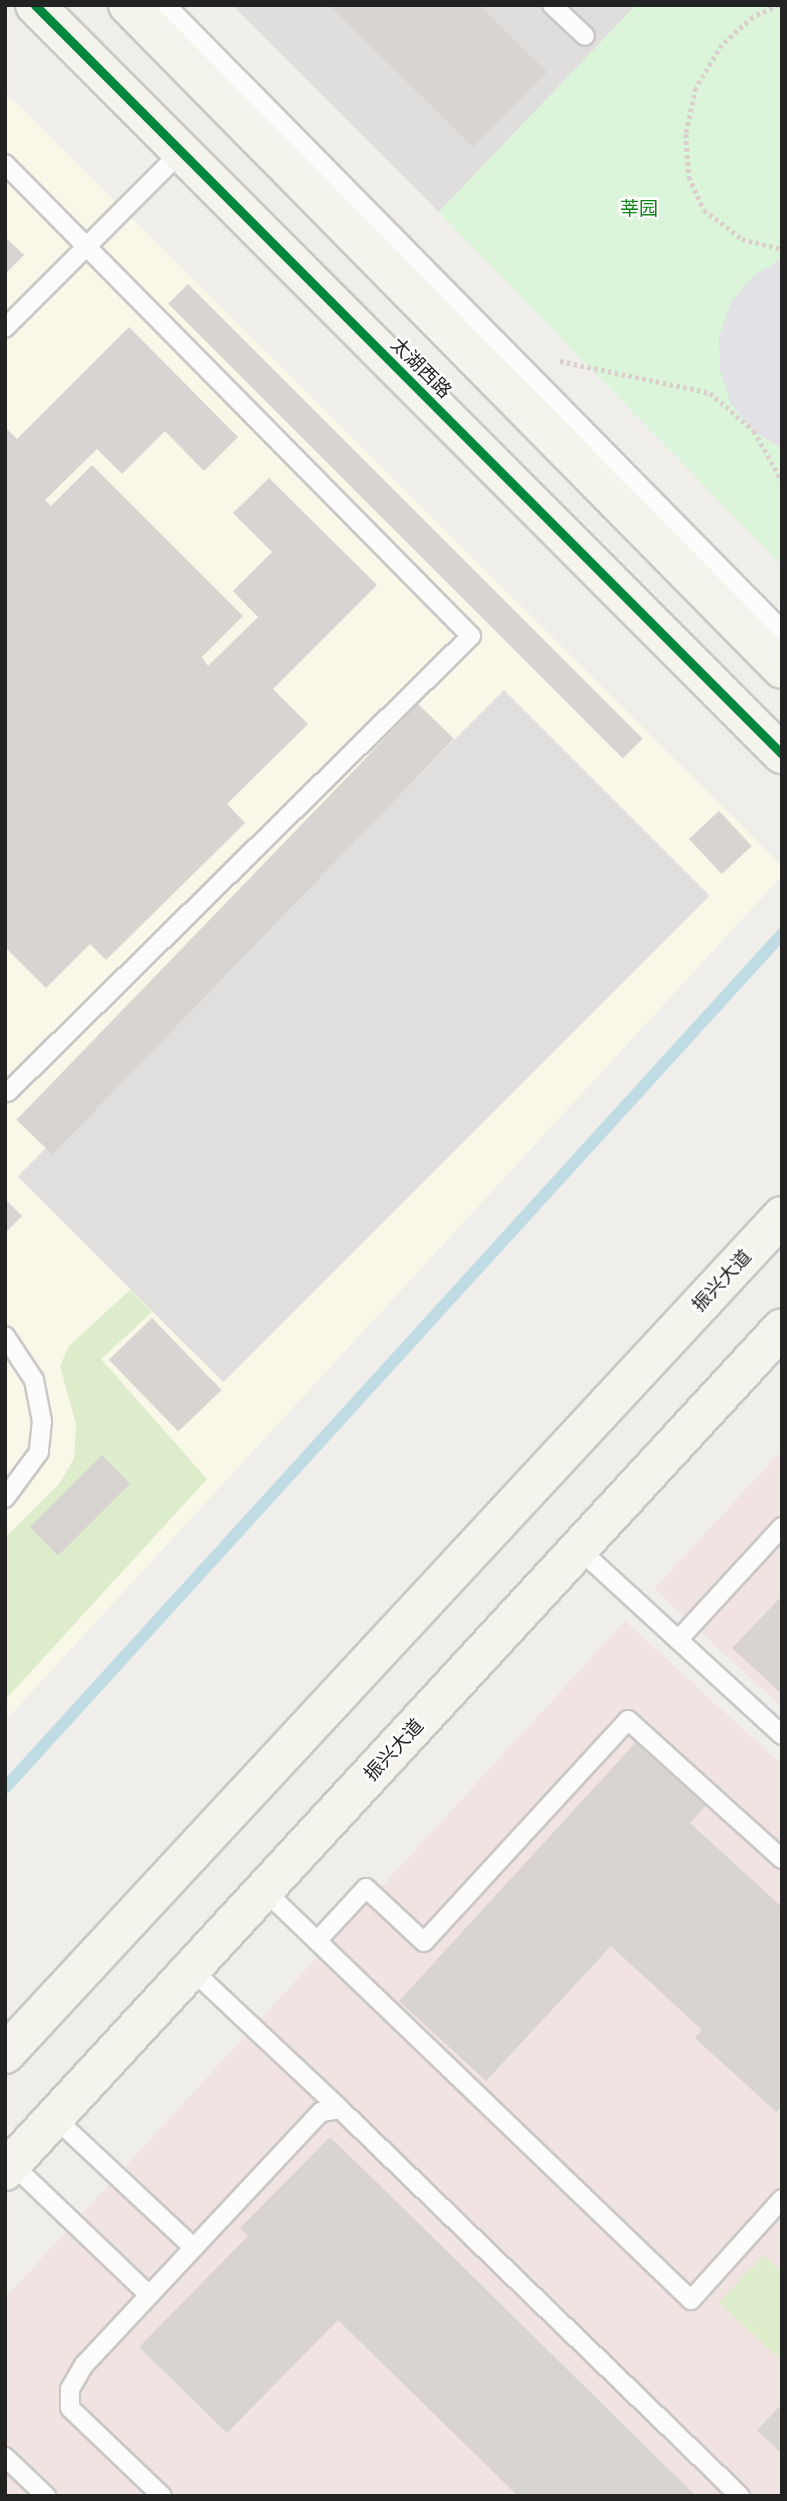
<!DOCTYPE html>
<html>
<head>
<meta charset="utf-8">
<style>
	body { margin:0 }
	#map { position:relative; width:787px; height:2501px; overflow:hidden; background:#f0eeeb; font-family:Raleway,"Noto Sans SC",sans-serif }
	div>[style] { position:absolute }
	.residential>* { inset:0; background:#dfdedc }
	.commercial>* { inset:0; background:#f1e3e1 }
	.education>* { inset:0; background:#f8f7e8 }
	.grass>* { inset:0; background:#ddeccb }
	.park>* { inset:0; background:#daf5da }
	.parking>* { inset:0; background:#e0dfde; transform-origin:0 0 }
	.plaza>* { inset:0; background:#e2e1e5 }
	.stream>* { height:12px; margin:-6px; padding:0 6px; transform-origin:6px; border-radius:6px; background:#bfdbe3 }
	.building>* { inset:0; background:#d7d4d2; transform-origin:0 0 }
	.path>* { height:4.5px; margin-top:-2.25px; transform-origin:0; background:repeating-linear-gradient(90deg,#dccecd 0 3.5px,transparent 0 7px) }
	.roads { filter:drop-shadow(2px 0 #c9c8c7) drop-shadow(-2px 0 #c9c8c7) drop-shadow(0 2px #c9c8c7) drop-shadow(0 -2px #c9c8c7) }
	.lane>* { height:18px; margin:-9px; padding:0 9px; transform-origin:9px; border-radius:9px; background:#fdfcfc }
	.secondary>* { height:38px; margin:-19px; padding:0 19px; transform-origin:19px; border-radius:19px; background:#f4f4ed }
	.cycleway>* { height:9px; margin:-4.5px; padding:0 4.5px; transform-origin:4.5px; border-radius:4.5px; background:#00873e }
	span { translate:-50% -50%; white-space:nowrap; text-align:center; line-height:1.15; -webkit-text-stroke:5px #fff; paint-order:stroke }
	.park-label { font-size:19px; color:#0c8416 }
	.street-label { font-size:19px; color:#222 }
	.frame { position:absolute; inset:0; border:7px solid #222; pointer-events:none }
</style>
</head>
<body>
<div id="map">
	<div class="residential">
		<i style="clip-path:polygon(232px 5px,636px 5px,439px 212px)"></i>
	</div>
	<div class="commercial">
		<i style="clip-path:polygon(782px 1450px,782px 1707px,654px 1589px)"></i>
		<i style="clip-path:polygon(625px 1621px,782px 1765px,782px 2496px,5px 2496px,5px 2298px)"></i>
	</div>
	<div class="education">
		<i style="clip-path:polygon(5px 92px,782px 866px,782px 876px,5px 1721px)"></i>
	</div>
	<div class="grass">
		<i style="clip-path:polygon(130px 1290px,152px 1312px,101px 1359px,207px 1479px,5px 1700px,5px 1538px,59px 1484px,74px 1459px,76px 1424px,60px 1366px,69px 1346px)"></i>
		<i style="clip-path:polygon(763px 2255px,782px 2272px,782px 2361px,719px 2303px)"></i>
	</div>
	<div class="park">
		<i style="clip-path:polygon(636px 5px,782px 5px,782px 566px,439px 212px)"></i>
	</div>
	<div class="parking">
		<i style="left:504px;top:690px;width:291px;height:688px;rotate:45deg"></i>
	</div>
	<div class="plaza">
		<i style="clip-path:polygon(782px 258px,782px 449px,754px 431px,731px 404px,720px 371px,719px 336px,731px 302px,753px 276px)"></i>
	</div>
	<div class="stream">
		<i style="left:5px;top:1788px;width:1155px;rotate:-47.7deg"></i>
	</div>
	<div class="building">
		<i style="clip-path:polygon(329px 5px,479px 5px,547px 72px,473px 147px)"></i>
		<i style="clip-path:polygon(5px 237px,24px 255px,5px 274px)"></i>
		<i style="left:188px;top:284px;width:643px;height:28px;rotate:45deg"></i>
		<i style="clip-path:polygon(129px 327px,238px 437px,204px 471px,165px 431px,122px 474px,97px 449px,45px 500px,51px 506px,92px 465px,243px 616px,202px 657px,208px 666px,258px 617px,233px 591px,272px 552px,233px 513px,269px 478px,377px 585px,273px 689px,308px 724px,227px 804px,245px 823px,106px 960px,90px 944px,46px 988px,5px 947px,5px 427px,17px 439px)"></i>
		<i style="left:418px;top:704px;width:50px;height:578px;rotate:44deg"></i>
		<i style="left:719px;top:811px;width:48px;height:41px;rotate:47deg"></i>
		<i style="clip-path:polygon(5px 1199px,22px 1216px,5px 1233px)"></i>
		<i style="left:152px;top:1318px;width:100px;height:60px;rotate:46deg"></i>
		<i style="left:102px;top:1455px;width:40px;height:102px;rotate:45deg"></i>
		<i style="clip-path:polygon(782px 1596px,782px 1694px,732px 1648px)"></i>
		<i style="clip-path:polygon(637px 1741px,707px 1805px,690px 1823px,782px 1907px,782px 2106px,776px 2112px,695px 2038px,702px 2030px,611px 1946px,486px 2081px,399px 2001px)"></i>
		<i style="clip-path:polygon(330px 2137px,397px 2202px,696px 2496px,518px 2496px,338px 2320px,227px 2433px,139px 2347px,248px 2236px,240px 2228px)"></i>
		<i style="clip-path:polygon(782px 2404px,782px 2454px,757px 2430px)"></i>
	</div>
	<div class="path">
		<i style="left:779px;top:5px;width:29px;rotate:155deg"></i>
		<i style="left:753px;top:17px;width:42px;rotate:137.9deg"></i>
		<i style="left:722px;top:45px;width:50px;rotate:121.2deg"></i>
		<i style="left:696px;top:88px;width:47px;rotate:102.3deg"></i>
		<i style="left:686px;top:134px;width:43px;rotate:86deg"></i>
		<i style="left:689px;top:177px;width:36px;rotate:66deg"></i>
		<i style="left:704px;top:210px;width:48px;rotate:37.3deg"></i>
		<i style="left:742px;top:239px;width:41px;rotate:14deg"></i>
		<i style="left:560px;top:361px;width:153px;rotate:12deg"></i>
		<i style="left:710px;top:393px;width:58px;rotate:40.8deg"></i>
		<i style="left:754px;top:431px;width:57px;rotate:60.8deg"></i>
	</div>
	<div class="roads">
		<div class="lane">
			<i style="left:166px;top:5px;width:878px;rotate:45.42deg"></i>
			<i style="left:552px;top:5px;width:45px;rotate:43.2deg"></i>
			<i style="left:5px;top:164px;width:663px;rotate:45.37deg"></i>
			<i style="left:471px;top:636px;width:650px;rotate:135.44deg"></i>
			<i style="left:5px;top:328px;width:249px;rotate:-45deg"></i>
			<i style="left:5px;top:1336px;width:53px;rotate:56.6deg"></i>
			<i style="left:34px;top:1380px;width:42px;rotate:79deg"></i>
			<i style="left:42px;top:1421px;width:31px;rotate:96deg"></i>
			<i style="left:39px;top:1452px;width:57px;rotate:126.5deg"></i>
			<i style="left:579px;top:1549px;width:275px;rotate:42.5deg"></i>
			<i style="left:678px;top:1640px;width:154px;rotate:-47.4deg"></i>
			<i style="left:264px;top:1890px;width:592px;rotate:43.84deg"></i>
			<i style="left:691px;top:2300px;width:136px;rotate:-48deg"></i>
			<i style="left:317px;top:1941px;width:72px;rotate:-47.2deg"></i>
			<i style="left:366px;top:1888px;width:79px;rotate:43deg"></i>
			<i style="left:424px;top:1942px;width:301px;rotate:-47.4deg"></i>
			<i style="left:628px;top:1720px;width:207px;rotate:42.1deg"></i>
			<i style="left:191px;top:1969px;width:204px;rotate:43.2deg"></i>
			<i style="left:55px;top:2118px;width:189px;rotate:43.1deg"></i>
			<i style="left:12px;top:2164px;width:190px;rotate:43.7deg"></i>
			<i style="left:5px;top:2457px;width:57px;rotate:43.6deg"></i>
			<i style="left:162px;top:2496px;width:127px;rotate:-136.3deg"></i>
			<i style="left:70px;top:2408px;width:19px;rotate:-90deg"></i>
			<i style="left:70px;top:2389px;width:28px;rotate:-60deg"></i>
			<i style="left:84px;top:2365px;width:347px;rotate:-46.9deg"></i>
			<i style="left:321px;top:2112px;width:19px;rotate:-9deg"></i>
			<i style="left:340px;top:2109px;width:557px;rotate:44.05deg"></i>
		</div>
		<div class="secondary">
			<i style="left:35px;top:5px;width:1058px;rotate:45.08deg"></i>
			<i style="left:128px;top:5px;width:932px;rotate:45.43deg"></i>
			<i style="left:5px;top:2054px;width:1143px;rotate:-47.16deg"></i>
			<i style="left:5px;top:2171px;width:1146px;rotate:-47.33deg"></i>
		</div>
	</div>
	<div class="cycleway">
		<i style="left:35px;top:5px;width:1058px;rotate:45.08deg"></i>
	</div>
	<div class="park-label">
		<span style="left:639px;top:209px">莘园</span>
	</div>
	<div class="street-label">
		<span style="left:421px;top:368px;rotate:45deg">太湖西路</span>
		<span style="left:722px;top:1281px;rotate:-47deg">振兴大道</span>
		<span style="left:394px;top:1750px;rotate:-47deg">振兴大道</span>
	</div>
	<div class="frame"></div>
</div>
</body>
</html>
